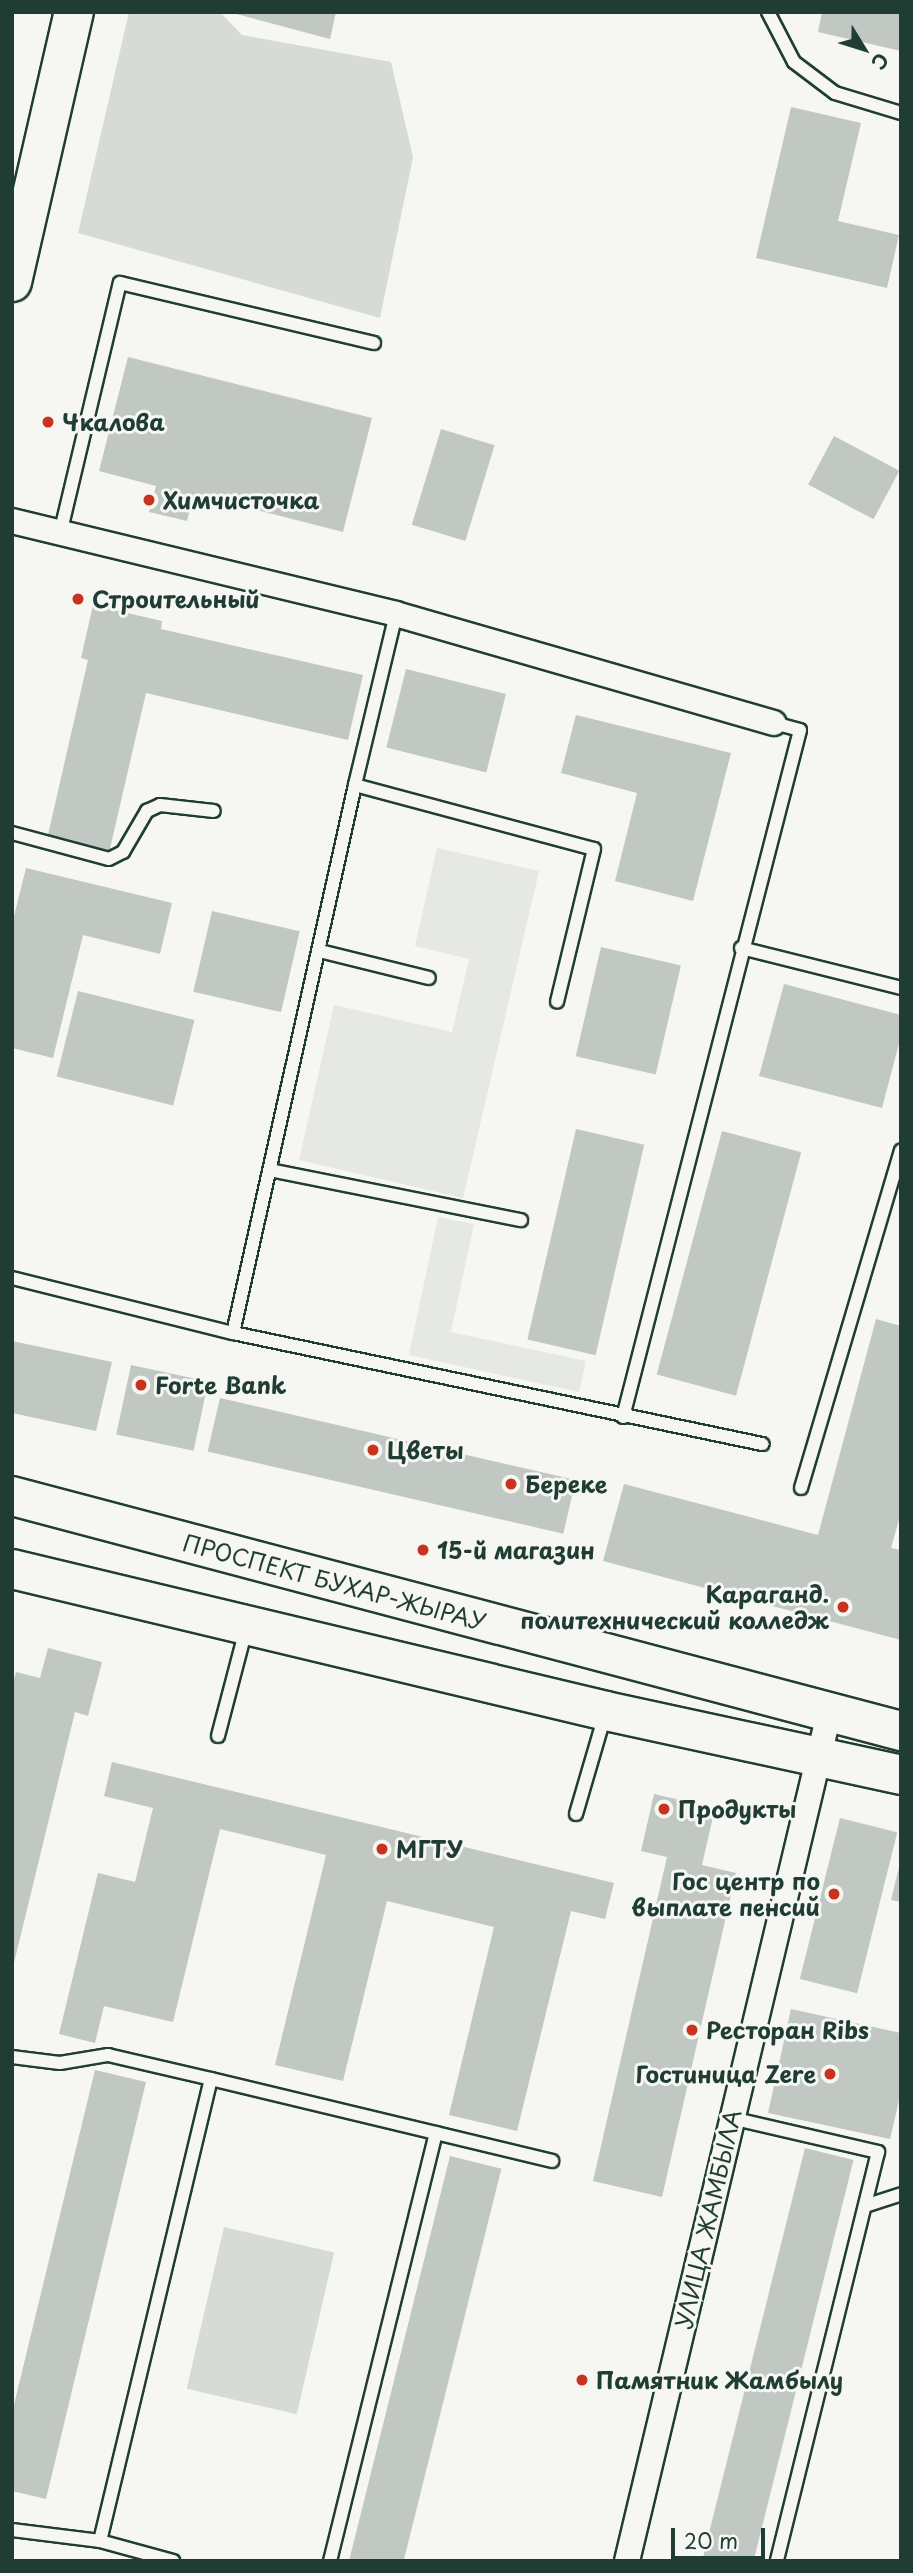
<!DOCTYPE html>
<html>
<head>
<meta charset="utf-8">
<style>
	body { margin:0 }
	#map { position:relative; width:913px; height:2573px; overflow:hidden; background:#f6f6f2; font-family:"Playpen Sans",sans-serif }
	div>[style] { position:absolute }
	.built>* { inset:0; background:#e6e8e4 }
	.green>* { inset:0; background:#d6dbd6; transform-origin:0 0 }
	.building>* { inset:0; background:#c1c8c3; transform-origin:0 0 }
	.roads { filter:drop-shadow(2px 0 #1f3d34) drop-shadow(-2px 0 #1f3d34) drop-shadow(0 2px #1f3d34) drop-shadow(0 -2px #1f3d34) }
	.service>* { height:12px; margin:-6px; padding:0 6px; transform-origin:6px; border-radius:6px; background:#f6f6f2 }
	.minor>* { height:24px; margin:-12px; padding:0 12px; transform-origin:12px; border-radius:12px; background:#f6f6f2 }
	.primary>* { height:38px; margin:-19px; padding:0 19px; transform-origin:19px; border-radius:19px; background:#f6f6f2 }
	.dots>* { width:19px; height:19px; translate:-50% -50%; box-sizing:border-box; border:4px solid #f6f6f2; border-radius:50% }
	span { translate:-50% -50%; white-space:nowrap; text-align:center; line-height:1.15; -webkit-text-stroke:6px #f6f6f2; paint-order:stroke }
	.poi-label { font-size:23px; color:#1f3d34; font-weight:700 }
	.left { translate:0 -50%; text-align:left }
	.right { translate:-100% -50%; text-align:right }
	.street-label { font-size:23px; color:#1f3d34 }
	.frame { position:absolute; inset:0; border:14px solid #1f3d34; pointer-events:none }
	.north { position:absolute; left:829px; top:14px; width:70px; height:70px; -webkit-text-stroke:5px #f6f6f2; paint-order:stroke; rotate:128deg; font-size:19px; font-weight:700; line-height:28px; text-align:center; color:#1f3d34 }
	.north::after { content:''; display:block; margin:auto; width:24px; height:32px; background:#1f3d34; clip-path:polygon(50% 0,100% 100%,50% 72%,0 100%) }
	.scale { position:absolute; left:671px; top:2528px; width:94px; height:32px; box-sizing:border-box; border:4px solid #1f3d34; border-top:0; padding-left:9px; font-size:21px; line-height:24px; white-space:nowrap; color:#1f3d34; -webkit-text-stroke:5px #f6f6f2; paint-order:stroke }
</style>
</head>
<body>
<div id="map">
	<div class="built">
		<i style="clip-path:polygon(437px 848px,539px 871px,463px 1198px,299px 1160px,334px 1005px,452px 1032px,469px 959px,415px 946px)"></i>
		<i style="clip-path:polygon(438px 1217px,474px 1224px,451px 1332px,586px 1361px,579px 1392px,409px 1355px)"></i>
	</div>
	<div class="green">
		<i style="clip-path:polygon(129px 12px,220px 12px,242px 35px,391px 62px,413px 157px,380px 318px,78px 233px)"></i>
		<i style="left:224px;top:2227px;width:113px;height:166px;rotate:13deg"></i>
	</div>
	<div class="building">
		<i style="clip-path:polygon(229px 12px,336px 12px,330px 39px)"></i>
		<i style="clip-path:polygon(822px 12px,901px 12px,901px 51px,818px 32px)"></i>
		<i style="clip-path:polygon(791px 107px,861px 123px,838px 221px,899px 235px,887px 288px,756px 258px)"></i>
		<i style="clip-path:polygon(128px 357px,372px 418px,343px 532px,194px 494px,187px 521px,149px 512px,156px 486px,99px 471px)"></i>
		<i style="left:441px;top:429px;width:56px;height:100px;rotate:17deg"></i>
		<i style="left:834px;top:436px;width:74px;height:55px;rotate:28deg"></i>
		<i style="clip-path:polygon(93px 605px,162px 621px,161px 629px,363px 675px,348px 740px,146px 693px,109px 853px,47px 839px,88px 660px,81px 658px)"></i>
		<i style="left:406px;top:669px;width:103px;height:81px;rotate:14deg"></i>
		<i style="clip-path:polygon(576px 715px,731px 753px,693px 901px,615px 881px,637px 793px,561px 773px)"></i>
		<i style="clip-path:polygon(26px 868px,172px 903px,160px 954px,83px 935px,53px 1058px,12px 1048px,12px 924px)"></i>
		<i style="left:212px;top:911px;width:90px;height:83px;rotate:13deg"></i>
		<i style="left:601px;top:947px;width:82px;height:112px;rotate:13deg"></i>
		<i style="clip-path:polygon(784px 984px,901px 1015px,901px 1036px,882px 1108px,759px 1076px)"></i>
		<i style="left:78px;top:991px;width:120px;height:88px;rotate:14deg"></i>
		<i style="left:576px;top:1129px;width:70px;height:216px;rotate:13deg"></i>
		<i style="left:722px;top:1131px;width:82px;height:252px;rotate:15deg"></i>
		<i style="clip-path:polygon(876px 1319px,901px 1326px,901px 1513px,891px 1548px,901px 1550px,901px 1640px,603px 1561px,624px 1484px,818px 1535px)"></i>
		<i style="clip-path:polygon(12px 1341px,112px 1362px,96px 1431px,12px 1413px)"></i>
		<i style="left:131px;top:1365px;width:79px;height:71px;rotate:12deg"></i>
		<i style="left:220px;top:1398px;width:365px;height:55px;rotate:13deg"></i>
		<i style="clip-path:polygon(48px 1648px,102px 1662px,88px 1716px,75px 1712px,13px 1967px,12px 1686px,16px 1672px,40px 1678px)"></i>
		<i style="clip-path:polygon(112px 1762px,614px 1883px,605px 1919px,571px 1911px,517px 2131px,449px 2115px,494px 1927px,387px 1901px,343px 2081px,275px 2065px,326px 1855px,220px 1829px,173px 2022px,104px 2006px,95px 2043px,59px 2034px,98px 1873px,135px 1882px,153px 1808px,104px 1796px)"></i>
		<i style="clip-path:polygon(654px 1794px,715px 1808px,702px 1865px,736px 1873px,662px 2197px,593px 2181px,667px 1857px,641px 1851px)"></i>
		<i style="left:840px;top:1818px;width:59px;height:166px;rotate:14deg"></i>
		<i style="clip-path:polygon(900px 1863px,901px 1863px,901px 1902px,891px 1900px)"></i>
		<i style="clip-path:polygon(791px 2009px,901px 2033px,901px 2092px,890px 2139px,768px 2113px)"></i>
		<i style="clip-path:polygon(95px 2070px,146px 2082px,46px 2499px,12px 2491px,12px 2413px)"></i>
		<i style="left:805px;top:2148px;width:50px;height:425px;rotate:14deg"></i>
		<i style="left:450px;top:2156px;width:53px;height:417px;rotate:14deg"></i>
	</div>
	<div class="roads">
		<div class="service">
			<i style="left:768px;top:12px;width:56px;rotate:62.5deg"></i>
			<i style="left:794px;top:62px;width:51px;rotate:37.1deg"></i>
			<i style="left:835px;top:93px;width:69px;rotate:16.9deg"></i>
			<i style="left:60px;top:534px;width:258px;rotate:-76.6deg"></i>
			<i style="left:120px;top:283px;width:261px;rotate:13.3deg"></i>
			<i style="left:396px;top:614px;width:176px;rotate:103.5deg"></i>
			<i style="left:355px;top:785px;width:247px;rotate:15deg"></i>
			<i style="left:594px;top:849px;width:157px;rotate:103.6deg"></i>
			<i style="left:12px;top:833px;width:100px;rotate:15deg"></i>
			<i style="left:109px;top:859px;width:16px;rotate:-27deg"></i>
			<i style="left:123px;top:852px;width:48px;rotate:-59.7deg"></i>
			<i style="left:147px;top:811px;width:14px;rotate:-25deg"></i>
			<i style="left:160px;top:805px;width:54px;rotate:6.3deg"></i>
			<i style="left:741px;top:948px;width:165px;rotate:14deg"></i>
			<i style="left:320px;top:951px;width:112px;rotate:13.9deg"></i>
			<i style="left:270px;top:1170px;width:256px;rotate:11.3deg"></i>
			<i style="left:12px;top:1278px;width:228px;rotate:14deg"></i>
			<i style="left:233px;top:1333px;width:541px;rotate:11.85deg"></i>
			<i style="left:233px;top:1333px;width:561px;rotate:-77.45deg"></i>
			<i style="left:623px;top:1417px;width:709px;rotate:-75.55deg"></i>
			<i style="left:800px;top:730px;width:27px;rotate:-165deg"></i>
			<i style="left:801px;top:1488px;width:352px;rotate:-73.5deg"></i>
			<i style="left:218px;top:1736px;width:111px;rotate:-75.3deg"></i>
			<i style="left:576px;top:1814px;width:103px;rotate:-73.7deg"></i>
			<i style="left:12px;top:2057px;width:48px;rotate:7.1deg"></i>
			<i style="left:60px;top:2063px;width:49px;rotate:-9.5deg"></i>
			<i style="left:108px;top:2055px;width:106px;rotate:13.1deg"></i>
			<i style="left:731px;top:2118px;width:151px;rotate:13deg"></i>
			<i style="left:878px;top:2152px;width:421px;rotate:103.9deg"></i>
			<i style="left:865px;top:2206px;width:38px;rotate:-18deg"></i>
			<i style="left:12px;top:2530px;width:89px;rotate:7.1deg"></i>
			<i style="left:100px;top:2541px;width:475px;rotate:-76.5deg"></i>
			<i style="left:211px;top:2079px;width:351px;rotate:13.5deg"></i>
			<i style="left:100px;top:2541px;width:76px;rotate:15.3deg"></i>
			<i style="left:330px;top:2561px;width:441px;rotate:-76.1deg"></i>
		</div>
		<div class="minor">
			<i style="left:12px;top:521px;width:395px;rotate:13.6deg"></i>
			<i style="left:396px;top:614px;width:393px;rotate:16.1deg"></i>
			<i style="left:627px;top:2561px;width:871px;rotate:-76.59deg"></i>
		</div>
		<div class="primary">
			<i style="left:12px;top:282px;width:277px;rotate:-77.1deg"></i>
			<i style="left:12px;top:1496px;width:920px;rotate:14.81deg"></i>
			<i style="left:12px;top:1569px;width:611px;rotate:13.44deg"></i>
			<i style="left:606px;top:1711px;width:302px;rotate:12.2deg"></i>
		</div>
	</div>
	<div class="dots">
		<i style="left:48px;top:422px;background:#c8321e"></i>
		<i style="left:149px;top:500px;background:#c8321e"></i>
		<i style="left:78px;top:599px;background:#c8321e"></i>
		<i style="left:141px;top:1385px;background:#c8321e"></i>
		<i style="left:373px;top:1450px;background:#c8321e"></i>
		<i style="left:511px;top:1484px;background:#c8321e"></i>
		<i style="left:423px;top:1550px;background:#c8321e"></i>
		<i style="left:843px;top:1607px;background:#c8321e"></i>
		<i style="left:664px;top:1809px;background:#c8321e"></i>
		<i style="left:382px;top:1849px;background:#c8321e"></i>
		<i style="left:834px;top:1894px;background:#c8321e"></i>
		<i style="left:692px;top:2030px;background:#c8321e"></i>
		<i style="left:830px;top:2074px;background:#c8321e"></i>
		<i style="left:582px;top:2380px;background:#c8321e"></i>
	</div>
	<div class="poi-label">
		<span class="left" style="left:62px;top:422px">Чкалова</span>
		<span class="left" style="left:163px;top:500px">Химчисточка</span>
		<span class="left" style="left:92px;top:599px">Строительный</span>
		<span class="left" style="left:155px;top:1385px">Forte Bank</span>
		<span class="left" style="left:387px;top:1450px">Цветы</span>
		<span class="left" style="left:525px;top:1484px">Береке</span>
		<span class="left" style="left:437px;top:1550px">15-й магазин</span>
		<span class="right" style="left:829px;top:1607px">Караганд.<br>политехнический колледж</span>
		<span class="left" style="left:678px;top:1809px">Продукты</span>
		<span class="left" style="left:396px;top:1849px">МГТУ</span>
		<span class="right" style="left:820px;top:1894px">Гос центр по<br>выплате пенсий</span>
		<span class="left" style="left:706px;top:2030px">Ресторан Ribs</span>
		<span class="right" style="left:816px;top:2074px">Гостиница Zere</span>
		<span class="left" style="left:596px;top:2380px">Памятник Жамбылу</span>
	</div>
	<div class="street-label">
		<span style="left:334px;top:1582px;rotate:15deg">ПРОСПЕКТ БУХАР-ЖЫРАУ</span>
		<span style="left:708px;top:2219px;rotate:-77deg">УЛИЦА ЖАМБЫЛА</span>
	</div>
	<div class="frame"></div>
	<div class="north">С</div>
	<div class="scale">20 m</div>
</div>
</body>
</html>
